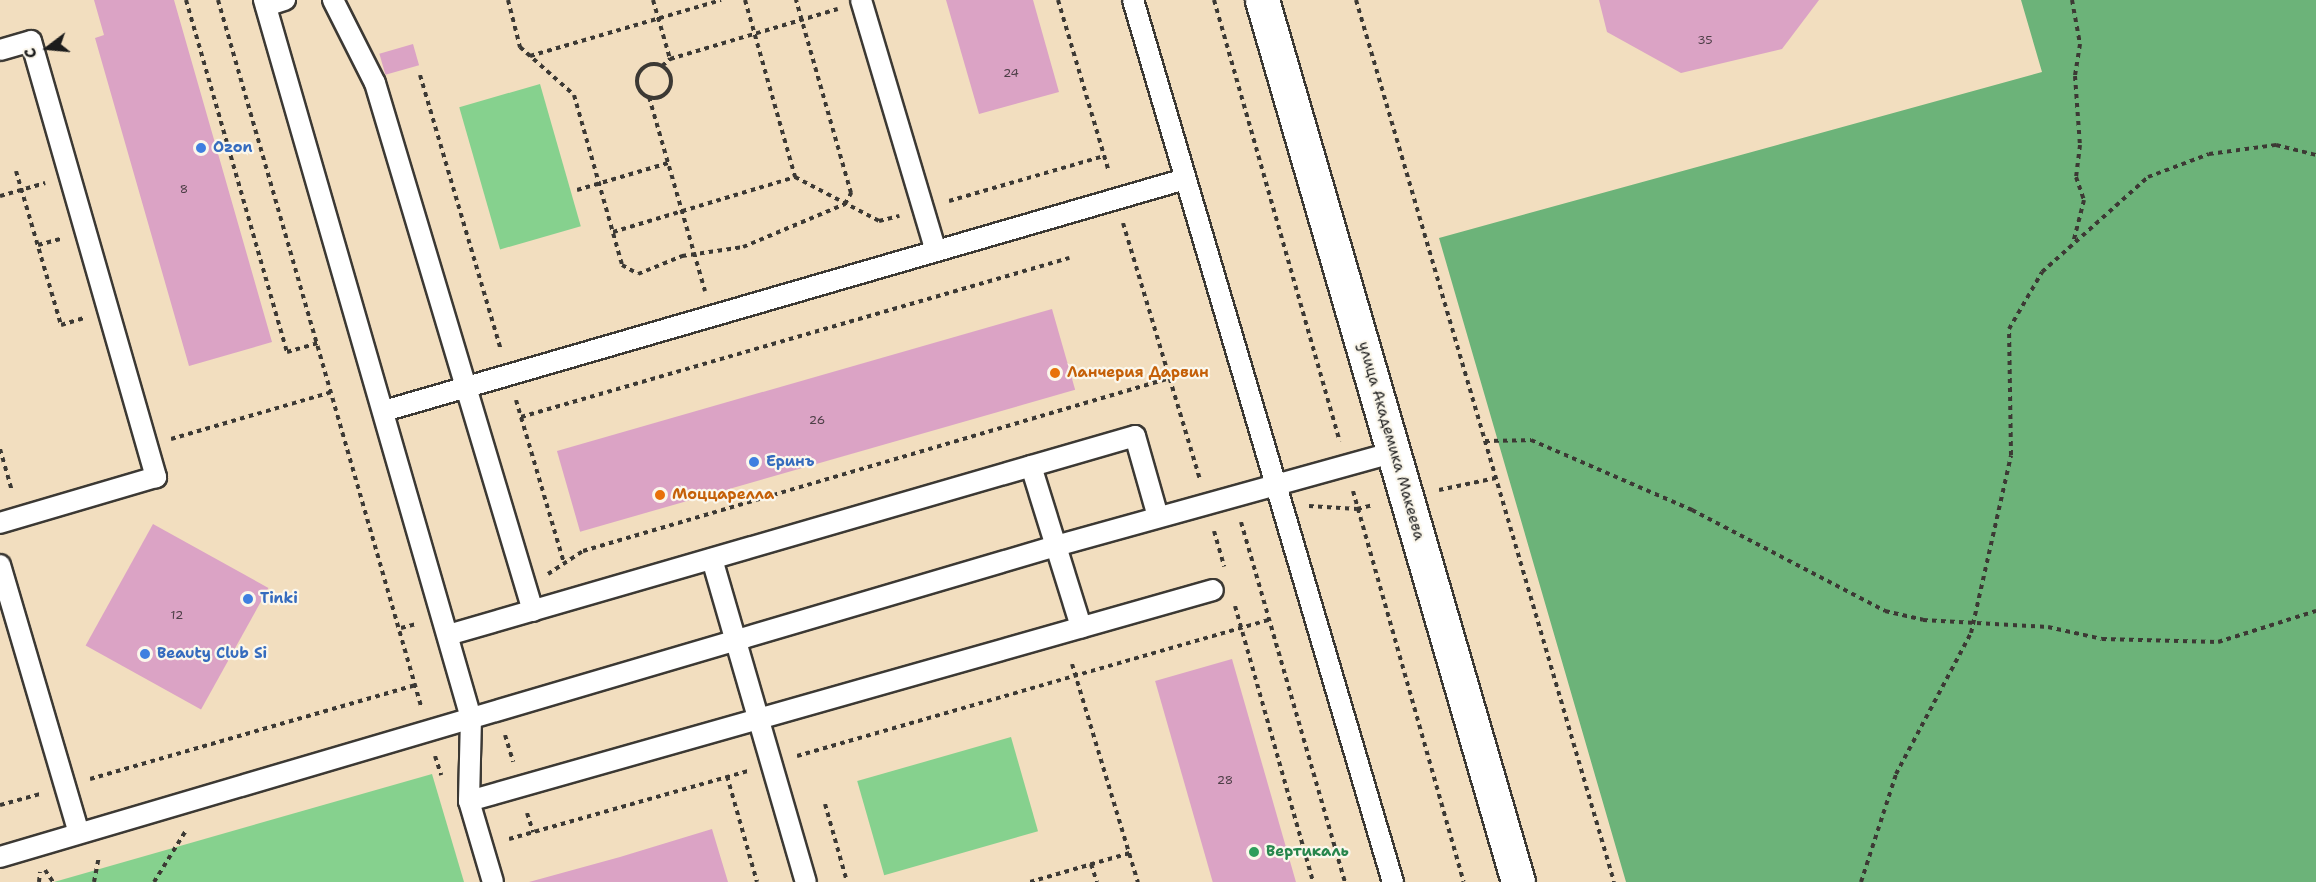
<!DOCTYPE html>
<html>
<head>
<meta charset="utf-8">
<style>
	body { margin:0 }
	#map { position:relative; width:2316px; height:882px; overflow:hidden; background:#f2debf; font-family:"Shantell Sans",sans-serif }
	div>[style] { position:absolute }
	.green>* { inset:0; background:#86d18e; transform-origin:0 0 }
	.forest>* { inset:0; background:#6cb379 }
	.building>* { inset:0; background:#dba3c5; transform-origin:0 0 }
	.path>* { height:4px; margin-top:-2px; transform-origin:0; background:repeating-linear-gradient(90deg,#3c3934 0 4.5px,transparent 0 9px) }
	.path>.ring { margin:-2px; padding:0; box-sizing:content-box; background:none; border:4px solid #3c3934; border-radius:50% }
	.roads { filter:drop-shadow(2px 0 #3c3934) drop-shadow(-2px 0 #3c3934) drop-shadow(0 2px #3c3934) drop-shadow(0 -2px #3c3934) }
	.service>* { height:20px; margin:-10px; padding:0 10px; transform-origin:10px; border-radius:10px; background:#fff }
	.tertiary>* { height:33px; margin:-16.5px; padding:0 16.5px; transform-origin:16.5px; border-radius:16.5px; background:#fff }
	.dots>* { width:16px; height:16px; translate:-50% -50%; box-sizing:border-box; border:3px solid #fbf7ec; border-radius:50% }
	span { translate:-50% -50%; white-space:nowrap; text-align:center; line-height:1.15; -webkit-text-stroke:4.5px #fbf7ec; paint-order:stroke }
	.number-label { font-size:12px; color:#4c3e46 }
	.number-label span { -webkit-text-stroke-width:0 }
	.shop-label { font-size:15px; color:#366cbe; font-weight:700 }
	.left { translate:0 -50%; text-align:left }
	.food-label { font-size:15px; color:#c56008; font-weight:700 }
	.street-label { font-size:15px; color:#1c1c1c }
	.leisure-label { font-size:15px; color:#27864d; font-weight:700 }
	.north { position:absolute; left:18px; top:18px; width:60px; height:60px; -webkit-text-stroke:4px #fbf7ec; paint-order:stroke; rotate:254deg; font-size:16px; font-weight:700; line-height:24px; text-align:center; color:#1c1c1c }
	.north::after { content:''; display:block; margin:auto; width:21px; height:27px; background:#1c1c1c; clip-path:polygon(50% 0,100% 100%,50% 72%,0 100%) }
</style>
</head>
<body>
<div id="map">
	<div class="green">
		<i style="left:540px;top:84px;width:148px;height:84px;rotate:74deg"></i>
		<i style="left:1011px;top:737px;width:98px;height:160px;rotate:74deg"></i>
		<i style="clip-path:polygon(432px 774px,464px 882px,54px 882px)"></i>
	</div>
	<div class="forest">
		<i style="clip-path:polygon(2021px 0,2316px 0,2316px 882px,1626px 882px,1439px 238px,2042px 72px)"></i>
	</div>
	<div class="building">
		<i style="clip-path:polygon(94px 0,174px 0,272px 342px,189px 366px,95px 38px,104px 35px)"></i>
		<i style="clip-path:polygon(946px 0,1033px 0,1059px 92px,979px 114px)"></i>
		<i style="clip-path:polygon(1599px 0,1819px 0,1782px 49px,1681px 73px,1607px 32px)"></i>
		<i style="left:413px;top:44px;width:22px;height:35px;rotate:74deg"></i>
		<i style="left:1052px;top:309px;width:84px;height:515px;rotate:74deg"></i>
		<i style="left:153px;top:524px;width:132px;height:139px;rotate:29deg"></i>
		<i style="left:1232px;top:659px;width:232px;height:80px;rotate:74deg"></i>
		<i style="clip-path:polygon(712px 829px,728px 882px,529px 882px,620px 857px)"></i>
	</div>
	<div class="path">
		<i style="left:186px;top:0;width:366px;rotate:74deg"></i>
		<i style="left:287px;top:352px;width:32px;rotate:-16deg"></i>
		<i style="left:218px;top:0;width:735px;rotate:73.96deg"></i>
		<i style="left:508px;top:0;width:49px;rotate:75.7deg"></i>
		<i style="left:520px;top:47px;width:72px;rotate:41.6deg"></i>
		<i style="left:574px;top:95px;width:177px;rotate:74.2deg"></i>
		<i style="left:622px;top:265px;width:18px;rotate:29deg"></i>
		<i style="left:638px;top:274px;width:48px;rotate:-22.2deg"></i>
		<i style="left:682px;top:256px;width:62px;rotate:-8.4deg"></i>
		<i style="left:743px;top:247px;width:111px;rotate:-22.9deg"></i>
		<i style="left:845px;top:204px;width:13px;rotate:-61deg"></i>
		<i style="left:851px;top:193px;width:201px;rotate:-105.9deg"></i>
		<i style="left:653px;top:0;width:61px;rotate:73.9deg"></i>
		<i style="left:745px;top:0;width:184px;rotate:74.2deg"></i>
		<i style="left:1058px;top:0;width:179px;rotate:73.5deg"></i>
		<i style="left:1214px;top:0;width:459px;rotate:74.1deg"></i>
		<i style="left:1356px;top:0;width:919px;rotate:73.69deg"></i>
		<i style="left:2072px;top:0;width:45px;rotate:79.7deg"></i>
		<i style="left:2080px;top:44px;width:32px;rotate:99deg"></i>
		<i style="left:2075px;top:76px;width:69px;rotate:85.9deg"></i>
		<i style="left:2080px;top:145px;width:32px;rotate:97deg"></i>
		<i style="left:2076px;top:177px;width:24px;rotate:71deg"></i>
		<i style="left:2084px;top:200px;width:44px;rotate:104.3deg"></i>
		<i style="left:530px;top:56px;width:199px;rotate:-16.3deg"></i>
		<i class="ring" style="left:637px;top:64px;width:30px;height:30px"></i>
		<i style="left:662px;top:66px;width:11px;rotate:-41deg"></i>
		<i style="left:670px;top:59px;width:175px;rotate:-16.6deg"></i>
		<i style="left:420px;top:75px;width:287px;rotate:73.6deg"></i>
		<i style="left:649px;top:97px;width:202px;rotate:73.9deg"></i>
		<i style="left:16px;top:171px;width:160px;rotate:73.7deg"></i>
		<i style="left:61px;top:325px;width:24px;rotate:-17deg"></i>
		<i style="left:577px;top:190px;width:95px;rotate:-16.5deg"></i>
		<i style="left:0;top:196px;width:47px;rotate:-16.1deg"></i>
		<i style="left:949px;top:201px;width:161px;rotate:-16.2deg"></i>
		<i style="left:1123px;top:223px;width:268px;rotate:73.3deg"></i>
		<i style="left:613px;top:232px;width:190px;rotate:-16.8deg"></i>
		<i style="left:795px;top:177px;width:95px;rotate:27.6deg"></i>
		<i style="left:879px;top:221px;width:21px;rotate:-14deg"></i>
		<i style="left:38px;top:245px;width:23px;rotate:-15deg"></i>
		<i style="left:516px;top:400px;width:170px;rotate:73.6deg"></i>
		<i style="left:521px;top:417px;width:571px;rotate:-16.18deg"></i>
		<i style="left:171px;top:439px;width:168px;rotate:-16.3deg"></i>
		<i style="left:1485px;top:441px;width:46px;rotate:-1.2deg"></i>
		<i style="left:1531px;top:440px;width:176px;rotate:23.5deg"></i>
		<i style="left:1692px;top:510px;width:218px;rotate:27.6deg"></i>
		<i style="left:1885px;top:611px;width:39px;rotate:13deg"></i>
		<i style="left:1923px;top:620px;width:125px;rotate:3.2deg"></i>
		<i style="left:2048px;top:627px;width:55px;rotate:12.5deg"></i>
		<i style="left:2102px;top:639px;width:116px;rotate:1.5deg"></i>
		<i style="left:2218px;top:642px;width:103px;rotate:-17.6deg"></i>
		<i style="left:0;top:449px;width:44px;rotate:74.1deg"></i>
		<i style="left:1439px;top:490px;width:58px;rotate:-11.9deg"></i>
		<i style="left:1353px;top:491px;width:406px;rotate:74.2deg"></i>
		<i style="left:1309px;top:506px;width:48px;rotate:3.6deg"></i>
		<i style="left:1357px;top:509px;width:16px;rotate:-14deg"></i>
		<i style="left:1241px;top:522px;width:375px;rotate:73.9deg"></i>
		<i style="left:1214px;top:531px;width:37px;rotate:74deg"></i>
		<i style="left:548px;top:574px;width:42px;rotate:-33.3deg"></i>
		<i style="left:583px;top:551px;width:612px;rotate:-16.42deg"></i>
		<i style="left:1235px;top:606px;width:287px;rotate:74.2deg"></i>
		<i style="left:401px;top:628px;width:16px;rotate:-15deg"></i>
		<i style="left:1072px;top:664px;width:228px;rotate:73.2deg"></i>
		<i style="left:505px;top:735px;width:28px;rotate:73deg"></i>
		<i style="left:435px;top:756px;width:20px;rotate:72deg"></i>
		<i style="left:797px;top:756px;width:491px;rotate:-16.1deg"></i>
		<i style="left:727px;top:776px;width:110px;rotate:74.2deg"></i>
		<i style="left:90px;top:779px;width:338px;rotate:-16.1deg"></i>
		<i style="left:825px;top:804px;width:81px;rotate:74.2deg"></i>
		<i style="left:0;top:805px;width:41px;rotate:-15.4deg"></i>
		<i style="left:527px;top:813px;width:20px;rotate:72deg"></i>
		<i style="left:509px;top:839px;width:248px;rotate:-15.9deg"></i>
		<i style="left:1091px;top:864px;width:19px;rotate:72deg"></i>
		<i style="left:45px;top:870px;width:14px;rotate:56deg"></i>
		<i style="left:39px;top:882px;width:10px;rotate:-84deg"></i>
		<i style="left:94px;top:882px;width:26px;rotate:-79deg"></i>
		<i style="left:154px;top:882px;width:59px;rotate:-58.2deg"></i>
		<i style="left:1030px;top:882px;width:104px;rotate:-16.2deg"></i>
		<i style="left:1861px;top:882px;width:114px;rotate:-72deg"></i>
		<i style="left:1896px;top:774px;width:160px;rotate:-62deg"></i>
		<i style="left:1971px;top:633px;width:182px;rotate:-77.3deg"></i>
		<i style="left:2011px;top:455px;width:126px;rotate:-90.9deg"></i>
		<i style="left:2009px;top:329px;width:66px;rotate:-59.9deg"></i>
		<i style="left:2042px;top:272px;width:142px;rotate:-41.9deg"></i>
		<i style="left:2148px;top:177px;width:65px;rotate:-20.7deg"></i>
		<i style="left:2209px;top:154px;width:68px;rotate:-7.7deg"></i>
		<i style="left:2276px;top:145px;width:41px;rotate:14deg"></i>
	</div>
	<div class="roads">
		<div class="service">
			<i style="left:264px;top:0;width:747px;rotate:73.92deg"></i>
			<i style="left:471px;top:718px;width:83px;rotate:91.4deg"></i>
			<i style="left:469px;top:801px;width:84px;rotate:73.5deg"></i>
			<i style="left:333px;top:0;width:93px;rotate:63.2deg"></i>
			<i style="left:375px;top:83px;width:551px;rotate:73.34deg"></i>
			<i style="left:861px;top:0;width:260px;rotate:73.4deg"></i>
			<i style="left:1133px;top:0;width:920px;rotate:73.58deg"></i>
			<i style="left:266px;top:6px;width:20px;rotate:-18deg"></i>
			<i style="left:0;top:50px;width:32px;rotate:-16deg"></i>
			<i style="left:31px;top:41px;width:454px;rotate:74deg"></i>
			<i style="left:156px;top:477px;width:163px;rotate:163.6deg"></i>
			<i style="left:384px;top:411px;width:834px;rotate:-16.15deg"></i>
			<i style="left:1031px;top:466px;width:169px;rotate:72.7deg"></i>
			<i style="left:712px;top:559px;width:336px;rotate:73.8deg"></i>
			<i style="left:0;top:565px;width:279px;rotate:73.6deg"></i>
			<i style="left:448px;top:635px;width:715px;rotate:-16.15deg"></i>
			<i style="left:1135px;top:436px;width:84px;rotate:74.1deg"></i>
			<i style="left:469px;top:801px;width:773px;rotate:-15.83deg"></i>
			<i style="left:0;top:857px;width:1101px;rotate:-16.41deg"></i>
			<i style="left:1056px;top:546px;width:352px;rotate:-15.5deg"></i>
		</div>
		<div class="tertiary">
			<i style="left:1262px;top:0;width:918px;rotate:73.81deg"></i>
		</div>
	</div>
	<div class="dots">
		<i style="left:201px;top:148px;background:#3f7fe0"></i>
		<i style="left:1055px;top:373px;background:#e8710a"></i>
		<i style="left:754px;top:462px;background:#3f7fe0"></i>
		<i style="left:660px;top:495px;background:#e8710a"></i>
		<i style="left:248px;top:599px;background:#3f7fe0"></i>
		<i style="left:145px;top:654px;background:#3f7fe0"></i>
		<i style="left:1254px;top:852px;background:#2e9e5b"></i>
	</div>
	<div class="number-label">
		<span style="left:1705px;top:41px">35</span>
		<span style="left:1011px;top:74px">24</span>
		<span style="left:184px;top:190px">8</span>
		<span style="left:817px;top:421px">26</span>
		<span style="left:177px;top:616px">12</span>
		<span style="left:1225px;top:781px">28</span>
	</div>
	<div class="shop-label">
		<span class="left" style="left:213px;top:148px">Ozon</span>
		<span class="left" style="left:766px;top:462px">Еринъ</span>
		<span class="left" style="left:260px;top:599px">Tinki</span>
		<span class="left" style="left:157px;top:654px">Beauty Club Si</span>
	</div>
	<div class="food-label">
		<span class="left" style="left:1067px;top:373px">Ланчерия Дарвин</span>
		<span class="left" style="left:672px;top:495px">Моццарелла</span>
	</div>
	<div class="street-label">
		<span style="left:1391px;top:441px;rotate:74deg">улица Академика Макеева</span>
	</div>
	<div class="leisure-label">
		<span class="left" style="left:1266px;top:852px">Вертикаль</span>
	</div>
	<div class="north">С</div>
</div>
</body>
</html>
